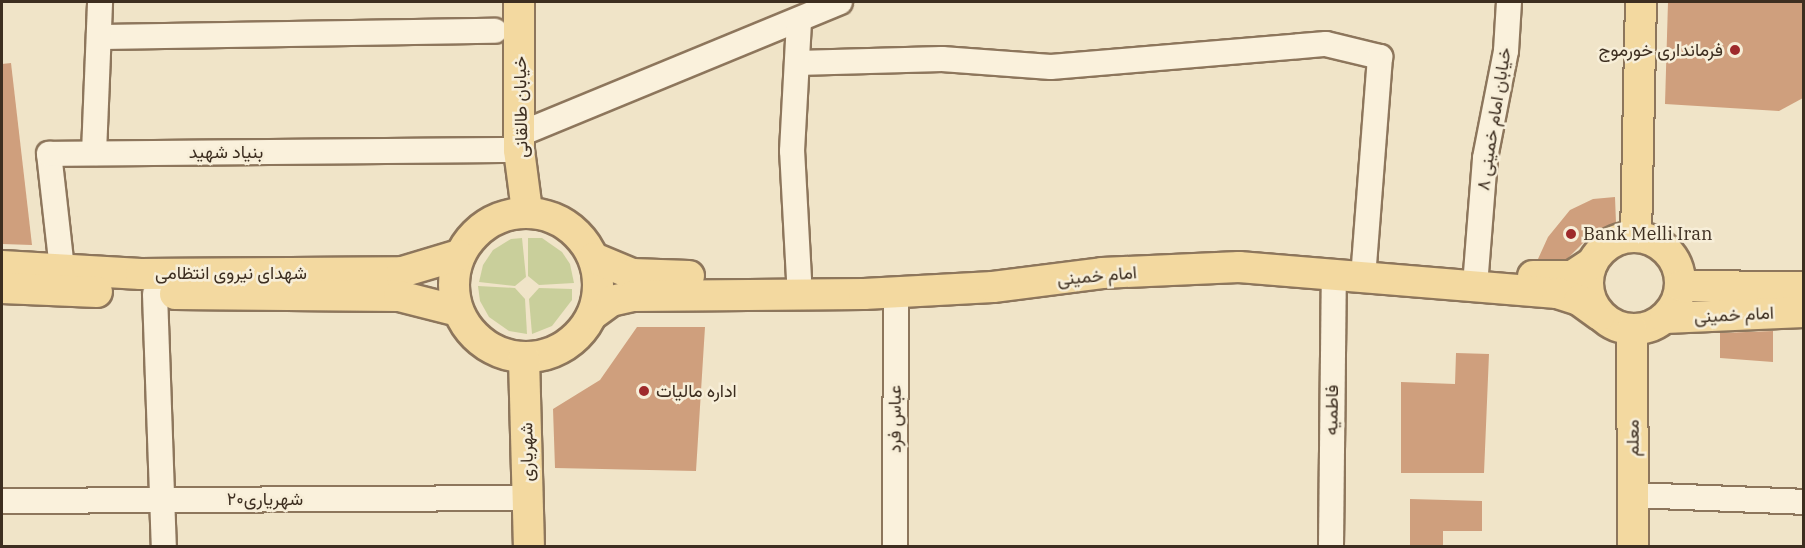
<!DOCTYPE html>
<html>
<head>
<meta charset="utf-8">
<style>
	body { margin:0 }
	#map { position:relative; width:1805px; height:548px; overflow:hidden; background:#f0e4c8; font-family:"IBM Plex Serif",Vazirmatn,serif }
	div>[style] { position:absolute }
	.green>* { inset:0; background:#c9cf9b }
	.building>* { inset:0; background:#cf9f7d }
	.roads { filter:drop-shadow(2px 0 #8d765c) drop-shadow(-2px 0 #8d765c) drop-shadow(0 2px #8d765c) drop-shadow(0 -2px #8d765c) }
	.minor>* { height:24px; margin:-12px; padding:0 12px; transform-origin:12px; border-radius:12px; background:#faf1dc }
	.major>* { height:30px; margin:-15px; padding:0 15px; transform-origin:15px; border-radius:15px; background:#f3d9a0 }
	.major>.ring { margin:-15px; padding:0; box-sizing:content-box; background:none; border:30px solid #f3d9a0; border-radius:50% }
	.dots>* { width:16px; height:16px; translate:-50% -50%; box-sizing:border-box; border:3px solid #f7eed8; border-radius:50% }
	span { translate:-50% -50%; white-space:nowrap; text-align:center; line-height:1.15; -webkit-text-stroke:5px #f7eed8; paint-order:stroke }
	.poi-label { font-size:18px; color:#3d2e20 }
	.right { translate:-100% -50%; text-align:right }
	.left { translate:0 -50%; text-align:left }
	.street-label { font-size:18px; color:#3d2e20 }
	.frame { position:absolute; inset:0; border:3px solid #3d2e20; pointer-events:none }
</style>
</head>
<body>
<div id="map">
	<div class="green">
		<i style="clip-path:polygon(522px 238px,526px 277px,515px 286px,479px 282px,483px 265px,493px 250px,511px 239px)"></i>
		<i style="clip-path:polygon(528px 238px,542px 238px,562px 252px,570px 264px,574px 283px,539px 285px,528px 276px)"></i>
		<i style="clip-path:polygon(478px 286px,515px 288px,525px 299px,527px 334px,509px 331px,489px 317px,480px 301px)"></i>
		<i style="clip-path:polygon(539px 288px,572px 289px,572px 300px,552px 326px,532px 334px,529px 299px)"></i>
	</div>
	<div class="building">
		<i style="clip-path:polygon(1668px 2px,1803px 3px,1803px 98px,1779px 111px,1665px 104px)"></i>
		<i style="clip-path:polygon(11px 63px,32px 245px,2px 244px,2px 64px)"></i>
		<i style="clip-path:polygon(1615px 197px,1616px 223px,1595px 231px,1567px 259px,1538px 259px,1548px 237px,1570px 210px,1593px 199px)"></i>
		<i style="clip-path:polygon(637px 327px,705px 327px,696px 471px,555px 468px,553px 409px,600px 380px)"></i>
		<i style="clip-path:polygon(1773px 331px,1773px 362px,1720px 358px,1720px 333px)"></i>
		<i style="clip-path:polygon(1456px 353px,1489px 354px,1484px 473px,1401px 473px,1401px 382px,1455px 384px)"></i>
		<i style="clip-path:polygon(1410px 499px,1482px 501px,1482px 531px,1443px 531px,1443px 546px,1410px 546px)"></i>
	</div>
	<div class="roads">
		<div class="minor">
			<i style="left:99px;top:37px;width:396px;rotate:-0.9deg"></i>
			<i style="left:797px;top:63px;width:145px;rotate:-1.6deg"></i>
			<i style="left:942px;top:59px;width:109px;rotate:4.2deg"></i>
			<i style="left:1051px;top:67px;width:276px;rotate:-4.8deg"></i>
			<i style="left:1326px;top:44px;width:56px;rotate:13.5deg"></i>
			<i style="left:1380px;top:57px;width:208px;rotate:94.4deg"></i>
			<i style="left:520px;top:134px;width:346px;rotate:-22.4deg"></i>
			<i style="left:94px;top:153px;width:151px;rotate:-87.7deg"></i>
			<i style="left:62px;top:269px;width:116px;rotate:-96.4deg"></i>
			<i style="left:49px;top:154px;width:470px;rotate:-0.5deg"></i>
			<i style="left:1476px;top:273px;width:115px;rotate:-85.5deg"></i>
			<i style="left:1485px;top:158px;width:109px;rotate:-78.9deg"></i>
			<i style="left:1506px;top:51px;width:49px;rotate:-86.5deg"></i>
			<i style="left:799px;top:279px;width:128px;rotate:-93.1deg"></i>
			<i style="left:792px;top:151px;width:130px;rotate:-86.9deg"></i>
			<i style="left:155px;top:294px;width:252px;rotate:88deg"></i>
			<i style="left:1633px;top:495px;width:171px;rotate:2.3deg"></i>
			<i style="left:2px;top:501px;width:526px;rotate:-0.33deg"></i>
			<i style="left:895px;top:546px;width:254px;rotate:-89.8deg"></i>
			<i style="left:1331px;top:546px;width:272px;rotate:-89.4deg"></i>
		</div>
		<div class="major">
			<i style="left:519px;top:2px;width:148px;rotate:90deg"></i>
			<i style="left:519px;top:150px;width:62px;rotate:82.5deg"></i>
			<i class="ring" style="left:454px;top:213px;width:114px;height:114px"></i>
			<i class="ring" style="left:1588px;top:237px;width:62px;height:62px"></i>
			<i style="left:1636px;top:237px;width:235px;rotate:-88.8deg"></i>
			<i style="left:594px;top:258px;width:41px;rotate:22.8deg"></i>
			<i style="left:632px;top:274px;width:57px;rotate:2deg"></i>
			<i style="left:2px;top:266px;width:139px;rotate:3.3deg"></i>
			<i style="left:141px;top:274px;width:261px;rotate:-0.4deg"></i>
			<i style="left:402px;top:272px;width:59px;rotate:-16.6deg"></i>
			<i style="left:1533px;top:276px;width:39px"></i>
			<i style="left:1572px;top:276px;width:24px;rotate:-33deg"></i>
			<i style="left:1681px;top:286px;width:123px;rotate:0.5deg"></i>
			<i style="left:2px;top:288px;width:95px;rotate:2.4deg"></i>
			<i style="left:175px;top:294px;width:224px;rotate:0.5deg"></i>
			<i style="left:399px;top:296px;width:61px;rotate:14.3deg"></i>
			<i style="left:593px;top:314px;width:22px;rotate:-36deg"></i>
			<i style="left:611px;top:301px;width:23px;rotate:-13deg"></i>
			<i style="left:633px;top:296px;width:231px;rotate:-0.5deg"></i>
			<i style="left:864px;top:294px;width:129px;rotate:-3.1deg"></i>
			<i style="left:993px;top:287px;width:110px;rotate:-7.3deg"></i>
			<i style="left:1102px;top:273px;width:137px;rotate:-2.5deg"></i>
			<i style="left:1239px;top:267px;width:319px;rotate:4.7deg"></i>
			<i style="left:1557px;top:293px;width:23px;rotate:18deg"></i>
			<i style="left:1579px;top:300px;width:26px;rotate:36deg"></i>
			<i style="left:1665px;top:318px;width:139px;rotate:-2.5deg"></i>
			<i style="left:1632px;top:330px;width:216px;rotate:89.7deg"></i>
			<i style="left:524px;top:358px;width:188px;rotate:88.5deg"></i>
		</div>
	</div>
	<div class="dots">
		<i style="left:1735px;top:50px;background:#9e2a2b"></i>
		<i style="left:1571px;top:234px;background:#9e2a2b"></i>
		<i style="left:644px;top:391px;background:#9e2a2b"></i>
	</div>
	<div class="poi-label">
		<span class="right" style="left:1723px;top:50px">فرمانداری خورموج</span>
		<span class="left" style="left:1583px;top:234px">Bank Melli Iran</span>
		<span class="left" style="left:656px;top:391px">اداره مالیات</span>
	</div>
	<div class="street-label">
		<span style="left:521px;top:107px;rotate:-91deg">خیابان طالقانی</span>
		<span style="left:1494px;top:119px;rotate:-81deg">خیابان امام خمینی ۸</span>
		<span style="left:226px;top:152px">بنیاد شهید</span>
		<span style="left:231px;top:273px">شهدای نیروی انتظامی</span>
		<span style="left:1097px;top:276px;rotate:-5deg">امام خمینی</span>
		<span style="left:1734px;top:315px;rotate:-3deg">امام خمینی</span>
		<span style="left:1332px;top:410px;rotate:-89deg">فاطمیه</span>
		<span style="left:895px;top:419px;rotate:-90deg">عباس فرد</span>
		<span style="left:1633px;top:438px;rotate:-90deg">معلم</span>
		<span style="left:527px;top:452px;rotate:-91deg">شهریاری</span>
		<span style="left:265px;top:499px">شهریاری۲۰</span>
	</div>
	<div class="frame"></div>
</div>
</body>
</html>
